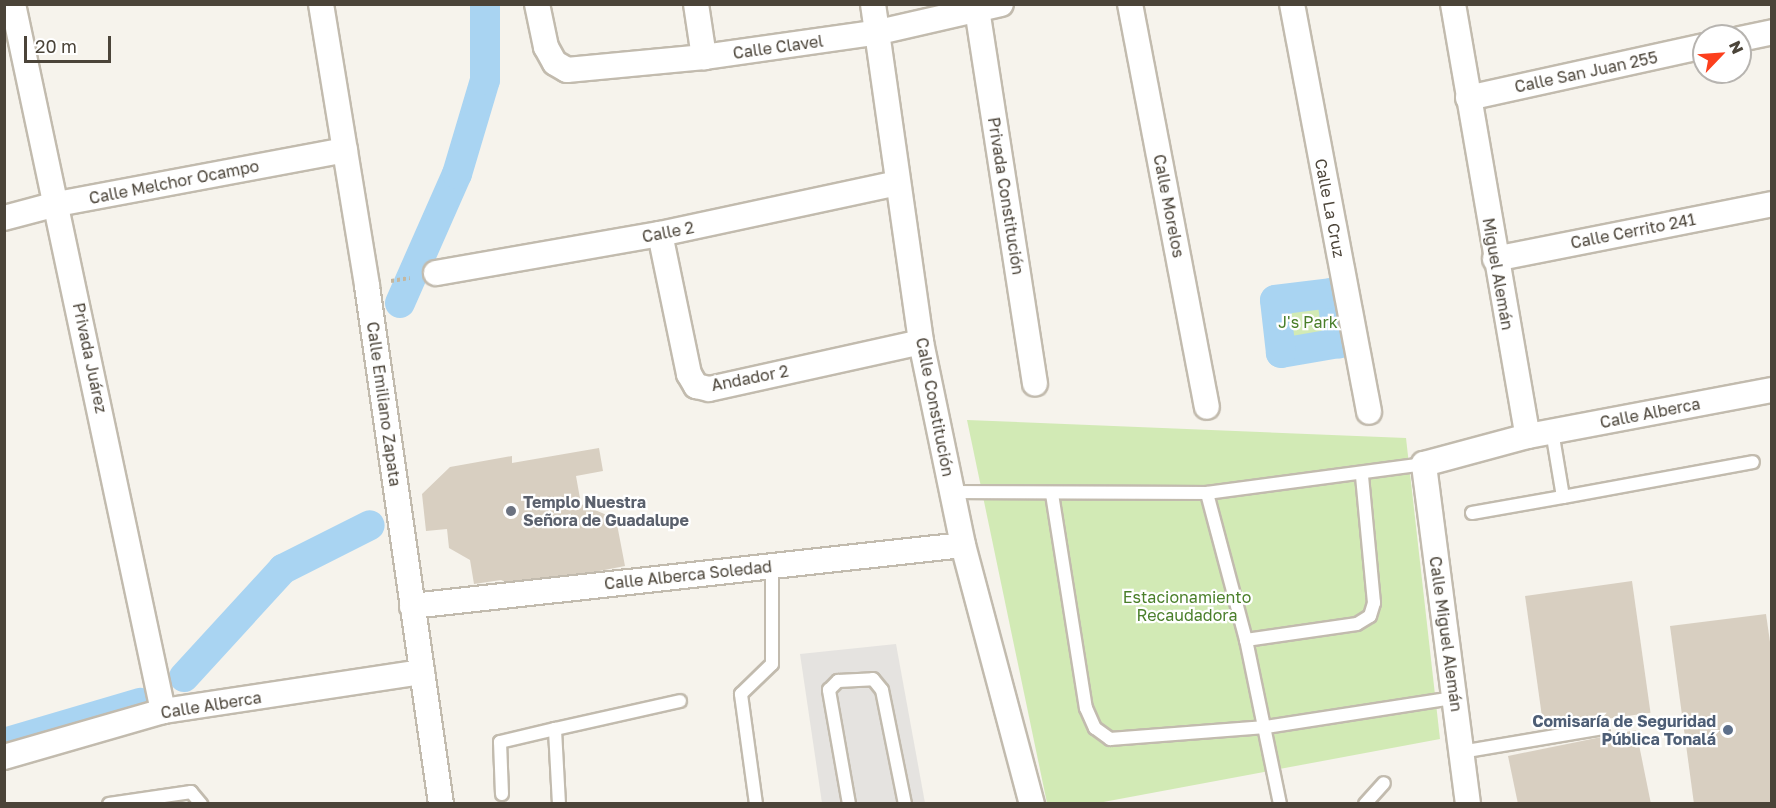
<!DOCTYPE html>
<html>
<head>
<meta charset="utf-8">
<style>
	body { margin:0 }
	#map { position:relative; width:1776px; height:808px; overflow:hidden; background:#f6f3ec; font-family:"Golos Text",sans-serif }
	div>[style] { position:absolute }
	.green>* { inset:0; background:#d2eab5; transform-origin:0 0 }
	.parking>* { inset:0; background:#e5e3e0 }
	.canal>* { height:30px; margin:-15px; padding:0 15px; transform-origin:15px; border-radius:15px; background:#a9d4f2 }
	.building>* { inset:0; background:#d8cfc1; transform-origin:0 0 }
	.path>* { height:4px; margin-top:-2px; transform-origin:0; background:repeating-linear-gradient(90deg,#c4b79f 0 3px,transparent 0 6px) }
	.roads { filter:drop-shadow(2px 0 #c2bbae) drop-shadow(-2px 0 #c2bbae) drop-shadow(0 2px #c2bbae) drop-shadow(0 -2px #c2bbae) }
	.service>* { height:12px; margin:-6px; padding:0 6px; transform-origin:6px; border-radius:6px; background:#fff }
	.minor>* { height:24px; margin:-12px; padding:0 12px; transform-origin:12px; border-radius:12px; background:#fff }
	.dots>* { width:16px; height:16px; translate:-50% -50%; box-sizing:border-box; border:3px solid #fff; border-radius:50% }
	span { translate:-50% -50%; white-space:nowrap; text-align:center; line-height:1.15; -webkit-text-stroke:4.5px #fff; paint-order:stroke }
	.street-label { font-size:16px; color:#4b4439 }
	.park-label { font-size:16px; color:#4a7f2a }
	.worship-label { font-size:16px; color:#5b616d; font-weight:700 }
	.left { translate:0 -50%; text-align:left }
	.service-label { font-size:16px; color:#4e5e75; font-weight:700 }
	.right { translate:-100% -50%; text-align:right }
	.frame { position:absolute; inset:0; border:6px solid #4b4439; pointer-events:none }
	.north { position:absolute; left:1692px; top:24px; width:60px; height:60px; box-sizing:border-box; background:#fff; border:2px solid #b7b4b0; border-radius:50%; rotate:65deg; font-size:16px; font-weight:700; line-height:24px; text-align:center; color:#4b4439 }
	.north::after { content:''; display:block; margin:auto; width:21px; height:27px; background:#fc3f1d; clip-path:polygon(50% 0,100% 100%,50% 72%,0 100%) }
	.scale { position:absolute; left:24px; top:36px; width:87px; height:27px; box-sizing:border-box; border:3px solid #4b4439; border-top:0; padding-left:8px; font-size:18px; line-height:21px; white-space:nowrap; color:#4b4439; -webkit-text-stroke:4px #fff; paint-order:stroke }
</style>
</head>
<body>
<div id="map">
	<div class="green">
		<i style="left:1331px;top:293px;width:51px;height:56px;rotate:81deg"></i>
		<i style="clip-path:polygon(967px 420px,1406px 438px,1440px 739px,1098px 803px,1047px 803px)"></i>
	</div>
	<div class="parking">
		<i style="clip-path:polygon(896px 644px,925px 803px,822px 803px,800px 654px)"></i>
	</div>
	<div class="canal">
		<i style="left:1331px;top:293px;width:51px;rotate:80.9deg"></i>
		<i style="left:1339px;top:343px;width:59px;rotate:170.2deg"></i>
		<i style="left:1281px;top:353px;width:53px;rotate:-96.5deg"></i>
		<i style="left:1275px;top:300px;width:56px;rotate:-7.1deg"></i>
		<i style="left:400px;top:303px;width:141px;rotate:-66.2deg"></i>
		<i style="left:457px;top:174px;width:98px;rotate:-73.4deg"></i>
		<i style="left:485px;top:80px;width:76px;rotate:-90deg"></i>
		<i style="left:184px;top:677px;width:147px;rotate:-47.5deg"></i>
		<i style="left:283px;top:569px;width:97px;rotate:-26.8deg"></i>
		<i style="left:4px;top:743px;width:142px;rotate:-16.4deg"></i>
	</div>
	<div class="building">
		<i style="clip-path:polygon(599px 448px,603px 471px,576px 476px,581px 504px,616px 519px,625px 566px,517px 587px,501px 580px,474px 584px,470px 560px,449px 548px,447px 529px,426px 531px,422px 494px,450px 467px,512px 456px,512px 463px)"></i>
		<i style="left:1632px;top:581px;width:133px;height:108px;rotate:82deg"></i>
		<i style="clip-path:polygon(1766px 614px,1772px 656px,1772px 804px,1694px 804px,1670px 626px)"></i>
		<i style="clip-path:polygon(1636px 730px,1651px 804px,1518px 804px,1508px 756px)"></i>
	</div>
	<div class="path">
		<i style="left:391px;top:281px;width:19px;rotate:-9deg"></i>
	</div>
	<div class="roads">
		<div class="service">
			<i style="left:1552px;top:431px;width:67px;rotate:80.5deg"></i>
			<i style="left:1563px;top:497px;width:193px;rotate:-10.4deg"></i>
			<i style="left:952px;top:492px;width:255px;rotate:0.2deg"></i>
			<i style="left:1052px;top:494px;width:217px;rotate:81deg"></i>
			<i style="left:1086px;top:708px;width:22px;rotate:66deg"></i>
			<i style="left:1095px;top:728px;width:19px;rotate:36deg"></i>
			<i style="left:1110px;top:739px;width:156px;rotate:-4.4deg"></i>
			<i style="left:1266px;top:727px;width:190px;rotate:-8.8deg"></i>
			<i style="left:1472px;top:513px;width:92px;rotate:-10deg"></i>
			<i style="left:1246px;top:640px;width:112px;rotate:-8.2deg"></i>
			<i style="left:1357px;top:624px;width:15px;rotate:-32deg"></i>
			<i style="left:1370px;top:616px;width:14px;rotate:-73deg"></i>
			<i style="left:1374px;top:603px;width:129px;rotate:-95.4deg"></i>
			<i style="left:1461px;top:752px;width:144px;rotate:-9.6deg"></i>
			<i style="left:502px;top:794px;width:52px;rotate:-92.2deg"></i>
			<i style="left:500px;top:742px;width:57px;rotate:-13.3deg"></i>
			<i style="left:109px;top:804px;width:83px;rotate:-8.3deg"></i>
			<i style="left:191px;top:792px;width:16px;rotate:50deg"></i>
			<i style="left:559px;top:804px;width:75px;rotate:-93.1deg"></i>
			<i style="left:555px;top:729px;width:128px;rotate:-12.6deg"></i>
			<i style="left:756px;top:804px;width:111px;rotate:-97.8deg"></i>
			<i style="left:741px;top:694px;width:43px;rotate:-44.1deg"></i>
			<i style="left:772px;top:664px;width:98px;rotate:-90deg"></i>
			<i style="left:849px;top:804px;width:116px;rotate:-100deg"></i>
			<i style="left:829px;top:690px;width:13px;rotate:-45deg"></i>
			<i style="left:838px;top:681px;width:35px;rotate:-3deg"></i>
			<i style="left:873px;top:679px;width:14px;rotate:51deg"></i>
			<i style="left:882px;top:690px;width:116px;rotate:78.6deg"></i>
			<i style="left:1280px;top:804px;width:167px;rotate:-101.7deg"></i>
			<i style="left:1246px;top:640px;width:152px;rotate:-104.9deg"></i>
			<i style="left:1207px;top:493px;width:219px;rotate:-7.6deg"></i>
			<i style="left:1365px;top:804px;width:28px;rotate:-48deg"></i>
		</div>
		<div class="minor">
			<i style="left:13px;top:4px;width:723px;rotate:78.02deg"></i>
			<i style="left:321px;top:4px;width:286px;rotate:80.7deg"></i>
			<i style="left:367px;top:286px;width:523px;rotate:81.87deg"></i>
			<i style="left:537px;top:4px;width:44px;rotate:78.2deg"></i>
			<i style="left:546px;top:47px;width:18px;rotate:61deg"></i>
			<i style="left:555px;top:63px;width:14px;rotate:30deg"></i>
			<i style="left:567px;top:70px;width:138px;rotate:-5.4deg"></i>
			<i style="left:704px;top:57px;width:177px;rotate:-8.1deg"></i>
			<i style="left:879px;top:32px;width:125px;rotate:-12.9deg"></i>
			<i style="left:696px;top:4px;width:54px;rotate:81.4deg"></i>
			<i style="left:873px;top:4px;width:341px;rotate:81.9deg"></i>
			<i style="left:921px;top:342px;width:207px;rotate:78.3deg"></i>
			<i style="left:963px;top:545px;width:268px;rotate:75.1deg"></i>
			<i style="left:1130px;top:4px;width:410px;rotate:79.2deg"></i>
			<i style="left:1292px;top:4px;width:415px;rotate:79.3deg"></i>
			<i style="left:1453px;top:4px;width:438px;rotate:80.2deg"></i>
			<i style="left:977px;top:9px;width:379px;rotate:81.2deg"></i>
			<i style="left:1740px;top:39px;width:33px;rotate:-12deg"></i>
			<i style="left:1468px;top:98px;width:242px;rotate:-12.4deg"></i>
			<i style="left:4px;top:218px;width:55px;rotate:-14.8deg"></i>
			<i style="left:57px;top:204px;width:293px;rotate:-10.6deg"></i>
			<i style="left:660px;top:234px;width:143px;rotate:78.3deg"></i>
			<i style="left:689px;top:374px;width:14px;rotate:60deg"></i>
			<i style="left:696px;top:386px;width:13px;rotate:13deg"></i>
			<i style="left:709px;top:389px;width:217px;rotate:-12.5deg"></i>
			<i style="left:1495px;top:259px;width:282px;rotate:-11.2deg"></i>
			<i style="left:436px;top:273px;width:227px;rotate:-9.9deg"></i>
			<i style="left:660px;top:234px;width:243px;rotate:-12.1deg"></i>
			<i style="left:412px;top:606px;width:554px;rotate:-6.32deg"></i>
			<i style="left:4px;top:757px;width:166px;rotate:-16.1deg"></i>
			<i style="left:163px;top:711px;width:262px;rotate:-8.6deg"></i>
			<i style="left:1468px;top:804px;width:343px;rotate:-97.4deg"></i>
			<i style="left:1424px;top:464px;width:108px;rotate:-15.1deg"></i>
			<i style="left:1528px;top:436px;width:248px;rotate:-10.7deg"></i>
		</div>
	</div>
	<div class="dots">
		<i style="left:511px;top:511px;background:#6b7280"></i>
		<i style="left:1728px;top:730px;background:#5c6f8a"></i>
	</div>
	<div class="street-label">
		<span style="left:778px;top:47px;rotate:-8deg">Calle Clavel</span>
		<span style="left:1586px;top:72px;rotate:-12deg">Calle San Juan 255</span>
		<span style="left:174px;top:182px;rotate:-11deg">Calle Melchor Ocampo</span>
		<span style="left:1006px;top:196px;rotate:81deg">Privada Constitución</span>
		<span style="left:1169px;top:206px;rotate:79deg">Calle Morelos</span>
		<span style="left:1330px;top:208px;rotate:79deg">Calle La Cruz</span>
		<span style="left:1633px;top:231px;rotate:-11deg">Calle Cerrito 241</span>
		<span style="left:668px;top:232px;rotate:-11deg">Calle 2</span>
		<span style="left:1498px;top:274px;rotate:80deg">Miguel Alemán</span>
		<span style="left:90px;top:358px;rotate:78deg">Privada Juárez</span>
		<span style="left:750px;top:378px;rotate:-11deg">Andador 2</span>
		<span style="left:384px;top:404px;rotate:82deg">Calle Emiliano Zapata</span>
		<span style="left:935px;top:407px;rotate:79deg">Calle Constitución</span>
		<span style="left:1650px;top:413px;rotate:-11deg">Calle Alberca</span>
		<span style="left:688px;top:575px;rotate:-6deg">Calle Alberca Soledad</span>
		<span style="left:1446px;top:634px;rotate:82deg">Calle Miguel Alemán</span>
		<span style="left:211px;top:705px;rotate:-9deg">Calle Alberca</span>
	</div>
	<div class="park-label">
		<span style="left:1308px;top:322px">J's Park</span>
		<span style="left:1187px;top:606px">Estacionamiento<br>Recaudadora</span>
	</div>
	<div class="worship-label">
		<span class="left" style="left:523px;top:511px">Templo Nuestra<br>Señora de Guadalupe</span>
	</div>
	<div class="service-label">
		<span class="right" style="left:1716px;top:730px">Comisaría de Seguridad<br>Pública Tonalá</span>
	</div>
	<div class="frame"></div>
	<div class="north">N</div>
	<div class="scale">20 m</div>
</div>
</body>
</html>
